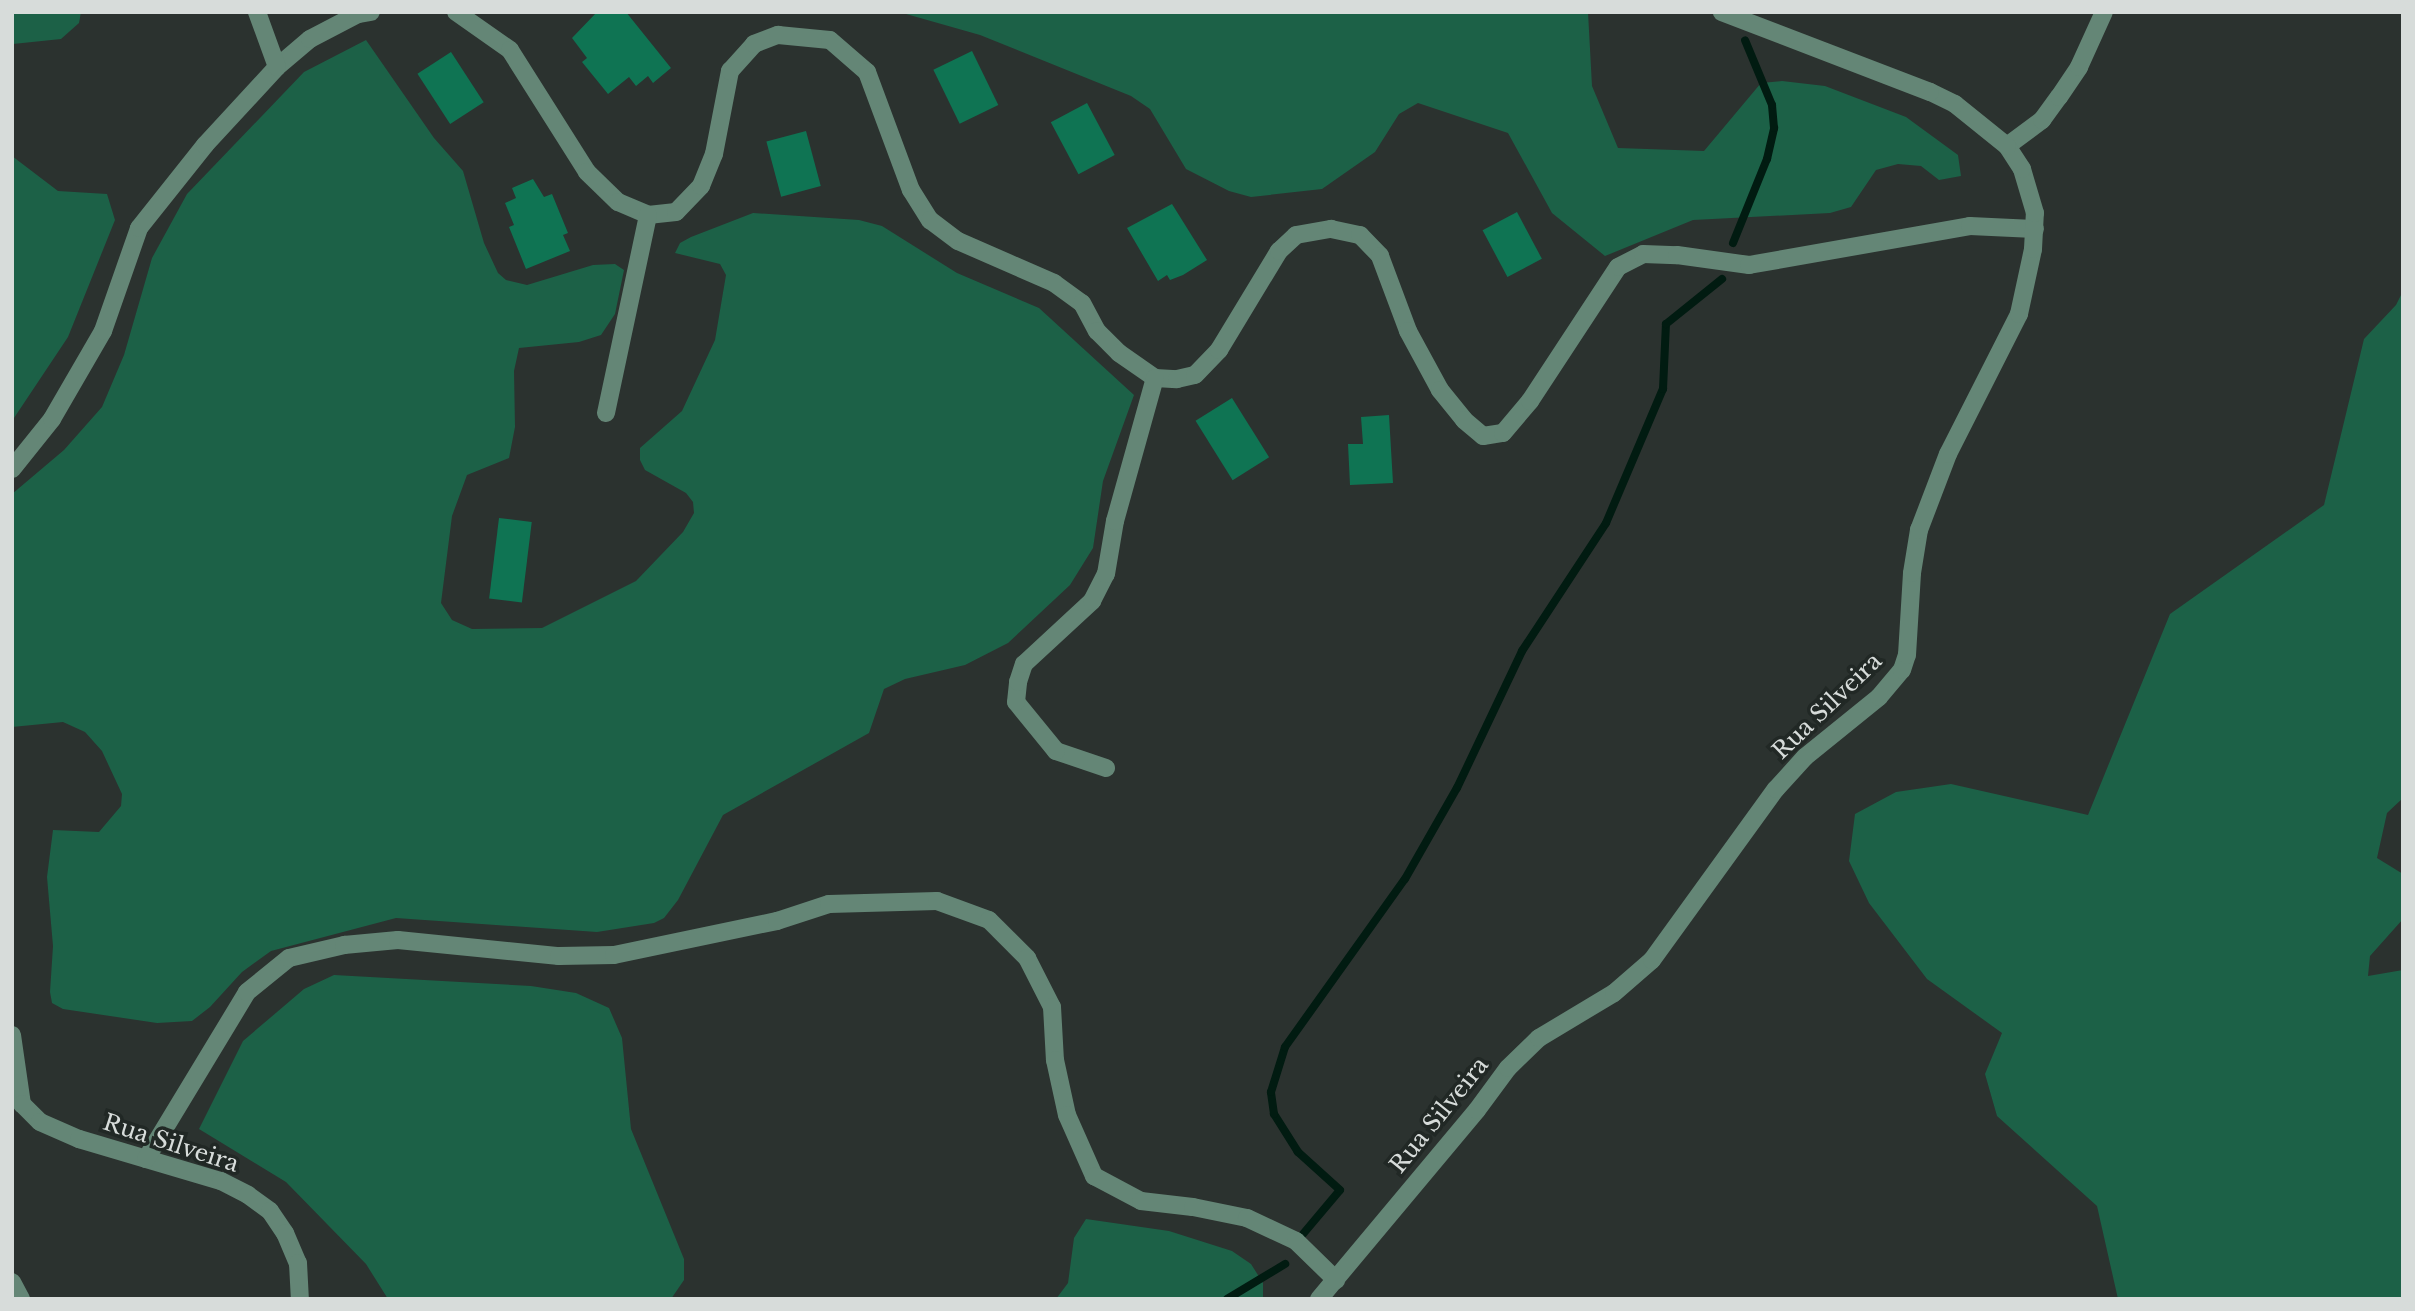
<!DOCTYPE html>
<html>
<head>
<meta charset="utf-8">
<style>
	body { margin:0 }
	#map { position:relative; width:2415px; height:1311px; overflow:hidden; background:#2b322f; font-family:"Libre Baskerville",serif }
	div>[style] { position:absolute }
	.green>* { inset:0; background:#1c6147 }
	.stream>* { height:8px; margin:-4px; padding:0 4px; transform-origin:4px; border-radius:4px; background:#011b11 }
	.building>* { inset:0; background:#0f7453; transform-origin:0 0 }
	.minor>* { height:18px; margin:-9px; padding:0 9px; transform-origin:9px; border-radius:9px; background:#648676 }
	span { translate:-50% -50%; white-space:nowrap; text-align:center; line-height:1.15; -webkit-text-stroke:7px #212825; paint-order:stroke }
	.street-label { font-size:23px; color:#d7dcda }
	.frame { position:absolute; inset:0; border:14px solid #d7dcda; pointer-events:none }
</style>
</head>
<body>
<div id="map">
	<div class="green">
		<i style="clip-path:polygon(12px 12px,81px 12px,79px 23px,61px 39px,13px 44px)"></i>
		<i style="clip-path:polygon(899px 12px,1588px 12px,1592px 86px,1618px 148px,1704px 151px,1761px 83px,1782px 81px,1825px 86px,1906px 117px,1958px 155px,1961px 176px,1939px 180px,1921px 166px,1898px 164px,1876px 170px,1851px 207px,1830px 213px,1693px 220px,1605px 256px,1552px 213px,1508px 133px,1418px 103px,1399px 114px,1375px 152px,1322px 189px,1251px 197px,1229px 191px,1186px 169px,1150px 109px,1131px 96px,980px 35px)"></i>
		<i style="clip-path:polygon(366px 40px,434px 138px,463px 171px,484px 243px,498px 273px,506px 280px,527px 285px,593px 265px,615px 264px,624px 270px,615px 314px,601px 335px,579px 342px,519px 348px,514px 371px,515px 427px,509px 458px,467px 475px,452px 516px,441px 603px,452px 620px,472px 629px,542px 628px,636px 581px,683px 532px,694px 513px,693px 502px,686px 493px,645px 470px,640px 460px,640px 448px,682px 411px,715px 340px,726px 275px,720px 264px,675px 253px,680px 243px,691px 237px,753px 213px,859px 220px,882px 226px,957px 273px,1039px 308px,1134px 395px,1103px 481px,1093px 548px,1070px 585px,1008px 643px,965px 665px,905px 679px,884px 689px,869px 733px,723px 815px,678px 900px,664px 918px,654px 923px,597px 932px,396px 918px,271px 951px,242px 972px,210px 1007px,192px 1021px,157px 1023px,63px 1009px,52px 1003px,50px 992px,53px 946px,47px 877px,53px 830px,99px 832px,121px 806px,122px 794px,102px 751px,85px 732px,63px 722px,12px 727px,12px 494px,64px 450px,102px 407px,124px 355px,152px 258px,187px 194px,304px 72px)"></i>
		<i style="clip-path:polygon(12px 156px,58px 191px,107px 194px,115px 220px,68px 337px,12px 421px)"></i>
		<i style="clip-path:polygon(2403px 291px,2403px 798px,2387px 813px,2377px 858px,2403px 874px,2403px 919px,2370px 956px,2368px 976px,2403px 970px,2403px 1299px,2118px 1299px,2097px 1206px,1997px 1116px,1985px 1074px,2002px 1033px,1927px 979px,1869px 903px,1849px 861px,1855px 814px,1896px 792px,1951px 784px,2088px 815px,2170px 614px,2324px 505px,2364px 339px,2396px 305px)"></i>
		<i style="clip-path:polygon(334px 975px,531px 986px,576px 993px,609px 1008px,622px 1038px,631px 1129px,684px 1259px,684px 1280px,671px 1299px,388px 1299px,366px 1264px,286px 1182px,199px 1129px,243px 1041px,304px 989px)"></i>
		<i style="clip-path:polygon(1086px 1219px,1169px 1231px,1232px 1251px,1251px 1264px,1263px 1283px,1263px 1299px,1056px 1299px,1068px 1283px,1074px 1238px)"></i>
	</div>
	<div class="stream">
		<i style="left:1733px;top:243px;width:91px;rotate:-68deg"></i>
		<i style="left:1767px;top:159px;width:32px;rotate:-77deg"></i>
		<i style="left:1774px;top:128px;width:23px;rotate:-95deg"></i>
		<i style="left:1772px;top:105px;width:70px;rotate:-112.6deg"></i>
		<i style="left:1303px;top:1234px;width:57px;rotate:-49.9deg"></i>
		<i style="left:1340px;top:1190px;width:57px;rotate:-137.9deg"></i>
		<i style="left:1298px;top:1152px;width:45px;rotate:-122.3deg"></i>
		<i style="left:1274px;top:1114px;width:22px;rotate:-98deg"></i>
		<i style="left:1271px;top:1092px;width:47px;rotate:-72.7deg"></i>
		<i style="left:1285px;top:1047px;width:206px;rotate:-54.5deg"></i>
		<i style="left:1405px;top:879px;width:105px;rotate:-60.3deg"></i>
		<i style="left:1457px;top:788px;width:152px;rotate:-64.6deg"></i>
		<i style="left:1522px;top:651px;width:153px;rotate:-56.7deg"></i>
		<i style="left:1606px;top:523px;width:146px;rotate:-67deg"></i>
		<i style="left:1663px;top:389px;width:65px;rotate:-87.4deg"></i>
		<i style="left:1666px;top:324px;width:72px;rotate:-38.8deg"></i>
		<i style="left:1227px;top:1299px;width:68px;rotate:-31.1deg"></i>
	</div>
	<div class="building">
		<i style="clip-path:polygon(597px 12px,626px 12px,671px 68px,653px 83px,648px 76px,636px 86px,629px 77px,608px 94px,582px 62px,587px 58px,572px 38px)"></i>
		<i style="left:972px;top:51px;width:60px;height:43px;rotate:64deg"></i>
		<i style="left:451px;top:52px;width:60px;height:40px;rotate:57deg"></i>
		<i style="left:1087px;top:103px;width:59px;height:41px;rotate:62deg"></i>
		<i style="left:806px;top:131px;width:57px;height:41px;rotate:75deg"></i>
		<i style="clip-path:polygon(533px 179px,544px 197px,552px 194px,568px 233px,563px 235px,570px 251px,526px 269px,509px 227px,514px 225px,505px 203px,516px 198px,512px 188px)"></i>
		<i style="clip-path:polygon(1172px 204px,1207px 260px,1183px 275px,1170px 280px,1167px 275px,1158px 281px,1127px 228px)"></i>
		<i style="left:1517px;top:212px;width:53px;height:39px;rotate:62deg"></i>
		<i style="left:1232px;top:398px;width:70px;height:43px;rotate:58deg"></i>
		<i style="clip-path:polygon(1389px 415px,1393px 483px,1350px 485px,1348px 444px,1363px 444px,1361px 417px)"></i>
		<i style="left:499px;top:518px;width:33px;height:81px;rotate:7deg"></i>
	</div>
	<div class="minor">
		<i style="left:456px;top:12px;width:66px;rotate:35.1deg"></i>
		<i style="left:510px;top:50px;width:144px;rotate:57.7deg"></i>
		<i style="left:587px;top:172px;width:43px;rotate:44.1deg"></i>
		<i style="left:618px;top:202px;width:33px;rotate:23deg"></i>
		<i style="left:648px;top:215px;width:28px;rotate:-6deg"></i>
		<i style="left:676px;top:212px;width:36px;rotate:-46deg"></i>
		<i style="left:701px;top:186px;width:35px;rotate:-68deg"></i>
		<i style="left:714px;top:154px;width:85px;rotate:-79.1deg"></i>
		<i style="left:730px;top:71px;width:36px;rotate:-48deg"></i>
		<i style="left:754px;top:44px;width:26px;rotate:-21deg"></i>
		<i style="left:778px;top:35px;width:52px;rotate:5.5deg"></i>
		<i style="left:830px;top:40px;width:49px;rotate:40.9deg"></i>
		<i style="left:867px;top:72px;width:126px;rotate:69.6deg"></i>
		<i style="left:911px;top:190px;width:36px;rotate:58deg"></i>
		<i style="left:930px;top:220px;width:35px;rotate:37deg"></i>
		<i style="left:958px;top:241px;width:105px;rotate:23.6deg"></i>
		<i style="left:1054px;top:283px;width:34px;rotate:36deg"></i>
		<i style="left:1082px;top:303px;width:32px;rotate:62deg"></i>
		<i style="left:1097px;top:331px;width:31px;rotate:45deg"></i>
		<i style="left:1119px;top:353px;width:44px;rotate:34.8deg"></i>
		<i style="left:1155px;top:378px;width:22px;rotate:3deg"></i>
		<i style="left:1177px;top:379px;width:18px;rotate:-13deg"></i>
		<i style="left:1195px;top:375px;width:35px;rotate:-46deg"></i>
		<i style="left:1219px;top:350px;width:116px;rotate:-58.8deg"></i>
		<i style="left:1279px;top:251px;width:23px;rotate:-43deg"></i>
		<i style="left:1296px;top:235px;width:36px;rotate:-10deg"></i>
		<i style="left:1331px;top:229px;width:30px;rotate:12deg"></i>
		<i style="left:1360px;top:235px;width:29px;rotate:46deg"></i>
		<i style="left:1380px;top:256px;width:80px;rotate:69.5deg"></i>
		<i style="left:1408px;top:331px;width:67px;rotate:61.5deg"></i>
		<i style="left:1440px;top:390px;width:38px;rotate:51deg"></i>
		<i style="left:1464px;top:420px;width:25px;rotate:40deg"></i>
		<i style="left:1483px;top:436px;width:20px;rotate:-9deg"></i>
		<i style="left:1503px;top:433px;width:42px;rotate:-49.8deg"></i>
		<i style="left:1530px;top:401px;width:160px;rotate:-56.7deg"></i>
		<i style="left:1618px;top:267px;width:28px;rotate:-27deg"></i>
		<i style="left:1643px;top:254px;width:34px;rotate:2deg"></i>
		<i style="left:1677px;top:255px;width:73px;rotate:7.9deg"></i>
		<i style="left:1749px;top:265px;width:224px;rotate:-10deg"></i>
		<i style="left:1970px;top:226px;width:65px;rotate:2.6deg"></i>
		<i style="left:277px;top:67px;width:43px;rotate:-40.3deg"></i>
		<i style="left:310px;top:39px;width:54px;rotate:-27.5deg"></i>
		<i style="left:358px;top:14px;width:13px;rotate:-9deg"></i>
		<i style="left:2007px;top:146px;width:44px;rotate:-36.6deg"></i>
		<i style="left:2042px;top:120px;width:29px;rotate:-54deg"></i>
		<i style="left:2059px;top:97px;width:36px;rotate:-56deg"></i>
		<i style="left:2079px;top:67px;width:60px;rotate:-65.6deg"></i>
		<i style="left:606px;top:413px;width:202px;rotate:-78deg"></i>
		<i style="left:12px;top:469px;width:64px;rotate:-51.3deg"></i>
		<i style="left:52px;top:419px;width:102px;rotate:-59.9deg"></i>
		<i style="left:103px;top:331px;width:109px;rotate:-70.7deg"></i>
		<i style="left:139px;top:228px;width:106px;rotate:-51.5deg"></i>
		<i style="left:205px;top:145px;width:106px;rotate:-47.3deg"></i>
		<i style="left:277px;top:67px;width:59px;rotate:-110deg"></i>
		<i style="left:1106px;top:768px;width:53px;rotate:-161.2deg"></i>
		<i style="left:1056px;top:751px;width:63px;rotate:-129.2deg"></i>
		<i style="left:1016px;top:702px;width:20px;rotate:-84deg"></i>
		<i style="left:1018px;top:682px;width:19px;rotate:-72deg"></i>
		<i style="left:1024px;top:664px;width:93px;rotate:-42.8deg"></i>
		<i style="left:1092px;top:601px;width:30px;rotate:-63deg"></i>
		<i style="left:1106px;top:574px;width:54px;rotate:-80.4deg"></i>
		<i style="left:1115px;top:521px;width:148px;rotate:-74.4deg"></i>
		<i style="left:12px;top:1035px;width:70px;rotate:81.8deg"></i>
		<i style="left:22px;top:1104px;width:25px;rotate:45deg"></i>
		<i style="left:40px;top:1122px;width:43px;rotate:23.6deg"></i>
		<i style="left:79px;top:1139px;width:148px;rotate:16.5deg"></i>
		<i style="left:221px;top:1181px;width:30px;rotate:27deg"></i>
		<i style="left:248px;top:1195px;width:27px;rotate:36deg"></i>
		<i style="left:270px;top:1211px;width:27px;rotate:56deg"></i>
		<i style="left:285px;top:1233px;width:33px;rotate:67deg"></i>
		<i style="left:298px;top:1263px;width:36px;rotate:87deg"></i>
		<i style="left:146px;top:1159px;width:195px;rotate:-58.8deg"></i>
		<i style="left:247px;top:992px;width:54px;rotate:-39deg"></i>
		<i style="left:289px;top:958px;width:57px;rotate:-13.3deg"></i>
		<i style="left:344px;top:945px;width:54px;rotate:-5.3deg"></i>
		<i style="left:398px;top:940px;width:162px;rotate:5.7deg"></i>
		<i style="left:559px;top:956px;width:55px;rotate:-1deg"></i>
		<i style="left:614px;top:955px;width:167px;rotate:-11.8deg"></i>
		<i style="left:777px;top:921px;width:55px;rotate:-18.1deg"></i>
		<i style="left:829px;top:904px;width:108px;rotate:-1.6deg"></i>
		<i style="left:937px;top:901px;width:55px;rotate:20.1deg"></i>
		<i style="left:989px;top:920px;width:54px;rotate:45deg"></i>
		<i style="left:1027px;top:958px;width:55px;rotate:63deg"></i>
		<i style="left:1052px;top:1007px;width:53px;rotate:86.8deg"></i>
		<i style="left:1055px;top:1060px;width:56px;rotate:77.7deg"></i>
		<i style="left:1067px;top:1115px;width:67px;rotate:66.1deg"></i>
		<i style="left:1094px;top:1176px;width:53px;rotate:28deg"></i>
		<i style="left:1141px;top:1201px;width:52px;rotate:6.6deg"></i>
		<i style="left:1193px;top:1207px;width:55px;rotate:11.5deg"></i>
		<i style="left:1247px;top:1218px;width:54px;rotate:25.1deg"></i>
		<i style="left:1296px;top:1241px;width:56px;rotate:44.3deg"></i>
		<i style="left:12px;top:1282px;width:19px;rotate:62deg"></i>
		<i style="left:1319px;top:1299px;width:246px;rotate:-50.1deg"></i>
		<i style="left:1477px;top:1110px;width:52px;rotate:-53.6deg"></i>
		<i style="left:1508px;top:1068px;width:43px;rotate:-44.1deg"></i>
		<i style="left:1539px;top:1038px;width:87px;rotate:-31deg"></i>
		<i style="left:1614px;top:993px;width:50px;rotate:-41deg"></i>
		<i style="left:1652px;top:960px;width:211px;rotate:-54.1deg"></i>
		<i style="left:1776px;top:789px;width:43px;rotate:-47.8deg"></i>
		<i style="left:1805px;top:757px;width:95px;rotate:-39deg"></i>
		<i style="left:1879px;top:697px;width:35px;rotate:-50deg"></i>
		<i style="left:1902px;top:670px;width:16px;rotate:-72deg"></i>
		<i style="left:1907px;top:655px;width:82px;rotate:-86.5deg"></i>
		<i style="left:1912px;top:573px;width:44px;rotate:-80.8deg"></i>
		<i style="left:1919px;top:530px;width:81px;rotate:-69.1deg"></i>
		<i style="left:1948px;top:454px;width:157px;rotate:-63.1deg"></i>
		<i style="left:2019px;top:314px;width:66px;rotate:-77.8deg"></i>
		<i style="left:2033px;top:249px;width:36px;rotate:-87deg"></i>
		<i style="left:2035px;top:213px;width:46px;rotate:-106.5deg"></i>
		<i style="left:2022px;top:169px;width:27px;rotate:-123deg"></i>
		<i style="left:2007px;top:146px;width:67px;rotate:-141.1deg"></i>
		<i style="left:1955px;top:104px;width:28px;rotate:-154deg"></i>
		<i style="left:1930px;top:92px;width:223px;rotate:-159deg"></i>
	</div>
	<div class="street-label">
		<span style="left:1827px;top:706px;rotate:-44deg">Rua Silveira</span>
		<span style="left:1439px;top:1115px;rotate:-51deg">Rua Silveira</span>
		<span style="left:171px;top:1143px;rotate:18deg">Rua Silveira</span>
	</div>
	<div class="frame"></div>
</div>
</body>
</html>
